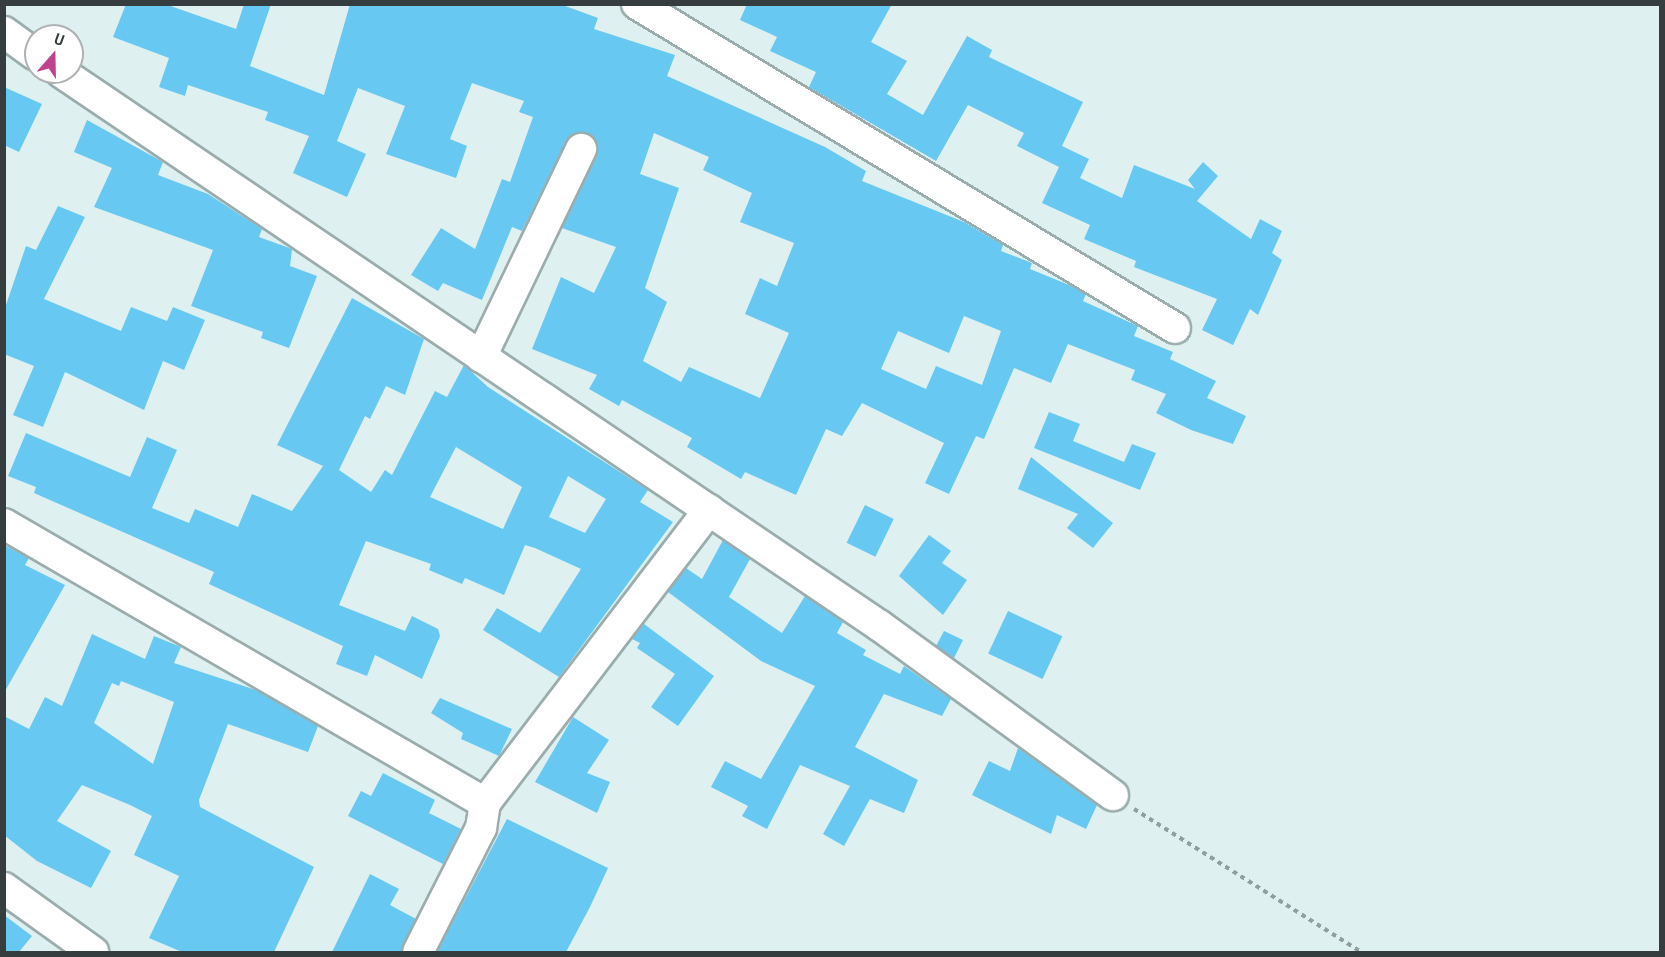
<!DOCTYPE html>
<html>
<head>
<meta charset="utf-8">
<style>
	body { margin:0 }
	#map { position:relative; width:1665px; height:957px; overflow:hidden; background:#def0f0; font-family:"Archivo Narrow",sans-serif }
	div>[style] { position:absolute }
	.building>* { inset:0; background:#67c9f2; transform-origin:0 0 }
	.path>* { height:4px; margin-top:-2px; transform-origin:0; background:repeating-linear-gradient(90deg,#919e9e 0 4.5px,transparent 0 9px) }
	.roads { filter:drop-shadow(2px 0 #9bacac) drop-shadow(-2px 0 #9bacac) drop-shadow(0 2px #9bacac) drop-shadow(0 -2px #9bacac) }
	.minor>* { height:30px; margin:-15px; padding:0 15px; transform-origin:15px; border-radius:15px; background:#fff }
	span { translate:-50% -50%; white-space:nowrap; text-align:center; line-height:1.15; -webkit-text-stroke:5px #fff; paint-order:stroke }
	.frame { position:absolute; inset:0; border:6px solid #363d3e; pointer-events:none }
	.north { position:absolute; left:24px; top:24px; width:60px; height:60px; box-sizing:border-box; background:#fff; border:2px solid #afb1b2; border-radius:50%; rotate:20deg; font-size:16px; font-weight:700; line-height:24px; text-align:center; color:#363d3e }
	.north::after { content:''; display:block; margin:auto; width:21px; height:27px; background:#c0428f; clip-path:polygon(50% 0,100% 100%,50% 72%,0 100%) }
</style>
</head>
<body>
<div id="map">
	<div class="building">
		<i style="clip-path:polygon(evenodd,126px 4px,165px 4px,236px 29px,244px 4px,271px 4px,250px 66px,324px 95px,350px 4px,560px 4px,598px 18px,594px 29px,675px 55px,667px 76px,825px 147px,866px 171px,862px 181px,964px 222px,1003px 245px,1001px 251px,1032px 263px,1030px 269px,1074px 287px,1086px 294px,1083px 301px,1138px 326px,1134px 336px,1173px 352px,1170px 359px,1216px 381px,1207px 398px,1246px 416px,1233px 444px,1191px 430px,1156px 413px,1166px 394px,1131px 380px,1135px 370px,1068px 344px,1051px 383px,1014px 368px,984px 439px,976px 436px,949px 494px,925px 483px,944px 443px,862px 403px,842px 436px,826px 429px,796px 495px,745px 472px,741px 479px,687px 447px,692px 438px,622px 400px,619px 406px,589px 389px,597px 375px,532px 349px,561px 277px,594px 293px,616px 247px,562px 228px,597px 156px,589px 134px,579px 132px,566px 141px,522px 231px,512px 227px,482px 300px,443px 283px,438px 291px,411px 275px,441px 228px,475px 249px,502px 179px,510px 182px,533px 117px,519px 112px,524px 101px,472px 83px,450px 139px,467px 146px,456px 178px,386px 154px,405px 106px,358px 88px,337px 141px,366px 154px,347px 197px,293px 173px,309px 136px,265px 120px,268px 112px,188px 85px,185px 96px,159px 87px,169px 58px,113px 37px,126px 4px,654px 133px,709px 157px,703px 170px,752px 193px,740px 222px,794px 243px,777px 286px,760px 278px,745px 314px,789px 333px,760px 398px,689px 367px,681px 382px,643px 361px,667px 302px,645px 288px,679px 188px,640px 174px,654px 133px,126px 4px,964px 316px,1001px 331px,982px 385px,936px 366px,926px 389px,881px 369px,898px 331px,949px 353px,964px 316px)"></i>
		<i style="clip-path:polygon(747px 4px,892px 4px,871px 42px,907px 61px,887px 94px,923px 115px,967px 36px,992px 50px,989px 57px,1083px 102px,1062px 146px,1089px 159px,1080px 178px,1122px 198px,1134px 165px,1195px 189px,1188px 180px,1203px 162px,1218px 176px,1197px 201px,1251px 239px,1260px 219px,1282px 231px,1272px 253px,1282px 260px,1258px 315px,1250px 309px,1233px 345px,1202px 330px,1217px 299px,1134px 267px,1136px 261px,1084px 239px,1090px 225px,1042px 203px,1059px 167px,1017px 146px,1024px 133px,968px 105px,936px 161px,809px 87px,816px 72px,770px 51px,777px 37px,740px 20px)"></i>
		<i style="clip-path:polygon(4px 87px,42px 104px,19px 152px,4px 145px)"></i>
		<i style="clip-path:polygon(87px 120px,163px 162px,158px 175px,208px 194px,262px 229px,259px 237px,292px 249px,290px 266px,317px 276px,289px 348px,261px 338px,263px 332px,191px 306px,213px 250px,94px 207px,112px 168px,74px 152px)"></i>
		<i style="clip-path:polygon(58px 206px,85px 217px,44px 299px,121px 331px,131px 307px,167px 321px,173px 307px,205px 320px,184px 370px,163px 361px,144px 410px,65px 372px,43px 427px,13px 415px,34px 366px,4px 354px,4px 311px,26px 246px,36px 250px)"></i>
		<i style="clip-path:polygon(evenodd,352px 298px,424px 339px,405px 395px,386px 386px,370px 419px,365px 416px,339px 470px,371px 492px,385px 470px,392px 475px,435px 391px,447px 397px,464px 365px,488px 387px,648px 490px,640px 502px,673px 522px,559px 677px,483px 630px,497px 608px,540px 633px,581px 569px,535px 548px,525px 545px,504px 595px,465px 578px,462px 584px,429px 570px,431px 564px,366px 541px,339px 605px,405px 631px,412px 616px,438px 629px,440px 636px,422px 679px,375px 655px,367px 676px,336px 664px,343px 646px,209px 584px,214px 572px,34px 493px,36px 487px,8px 476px,26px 433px,130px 477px,147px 437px,177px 450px,152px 508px,189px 523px,195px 509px,238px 527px,252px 494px,292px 511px,323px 466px,277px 445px,352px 298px,456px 447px,522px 487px,503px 529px,430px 497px,456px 447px,352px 298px,568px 476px,606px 499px,585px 533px,549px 517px,568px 476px)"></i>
		<i style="clip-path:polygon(1049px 412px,1080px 424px,1073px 441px,1124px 462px,1132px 444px,1156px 453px,1140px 490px,1034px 448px)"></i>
		<i style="clip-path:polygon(1031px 457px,1113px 523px,1093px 548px,1067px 528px,1078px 514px,1018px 489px)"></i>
		<i style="left:865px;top:505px;width:32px;height:42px;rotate:26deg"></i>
		<i style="clip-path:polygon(929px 535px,951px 551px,942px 563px,967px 580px,943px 615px,899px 576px)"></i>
		<i style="clip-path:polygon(723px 540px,750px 559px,729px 597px,782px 633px,805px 596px,843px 622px,837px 633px,866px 650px,863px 655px,900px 674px,904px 666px,951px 699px,942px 716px,884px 694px,855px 747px,918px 780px,904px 813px,870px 799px,844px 846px,823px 834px,850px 786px,800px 765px,767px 829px,742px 816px,748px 806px,711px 787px,725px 761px,761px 779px,815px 686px,761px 661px,668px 592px,686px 568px,702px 579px)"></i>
		<i style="clip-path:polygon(4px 545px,29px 558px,25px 565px,65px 585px,4px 693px)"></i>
		<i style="left:1008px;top:611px;width:60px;height:47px;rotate:25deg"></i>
		<i style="clip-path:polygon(644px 624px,714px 676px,678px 726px,651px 707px,675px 674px,637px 648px,640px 643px,632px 639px)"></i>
		<i style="clip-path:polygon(944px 631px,963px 640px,954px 658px,936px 646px)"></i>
		<i style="clip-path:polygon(evenodd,92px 634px,145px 659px,154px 636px,181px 647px,174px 663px,256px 690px,318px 726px,308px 752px,228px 724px,199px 800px,200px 807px,314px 867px,274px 952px,182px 952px,149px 938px,179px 876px,134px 855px,152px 816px,130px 805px,82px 785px,57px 821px,111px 851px,91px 888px,37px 861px,4px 835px,4px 716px,29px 729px,45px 697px,62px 706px,92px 634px,121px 681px,174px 702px,153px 764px,94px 723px,112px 683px,119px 686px,121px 681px)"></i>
		<i style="clip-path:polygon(440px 698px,512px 729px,499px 756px,461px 739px,463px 733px,431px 713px)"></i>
		<i style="clip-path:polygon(573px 717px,609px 740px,587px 773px,610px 782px,597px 813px,535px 782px)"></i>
		<i style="clip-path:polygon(1018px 748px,1097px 805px,1086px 829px,1057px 815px,1051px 834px,972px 795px,989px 761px,1010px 771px)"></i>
		<i style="clip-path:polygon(383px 773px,435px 800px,429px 813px,461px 829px,443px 864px,348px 816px,361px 791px,371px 796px)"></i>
		<i style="clip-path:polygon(507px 819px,608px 868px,590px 907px,566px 952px,437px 952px)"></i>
		<i style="clip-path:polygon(370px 874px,399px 889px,390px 905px,416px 919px,401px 952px,332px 952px)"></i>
		<i style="clip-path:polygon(4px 915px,32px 936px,19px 952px,4px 952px)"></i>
	</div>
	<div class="path">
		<i style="left:1134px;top:809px;width:268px;rotate:32.2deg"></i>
	</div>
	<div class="roads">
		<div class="minor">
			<i style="left:637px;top:4px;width:628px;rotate:31.06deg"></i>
			<i style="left:4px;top:32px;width:39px;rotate:36deg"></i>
			<i style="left:61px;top:72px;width:989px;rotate:34.08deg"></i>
			<i style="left:880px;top:626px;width:288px;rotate:36deg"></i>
			<i style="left:481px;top:357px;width:231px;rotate:-64.3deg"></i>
			<i style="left:4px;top:524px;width:556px;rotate:30.12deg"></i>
			<i style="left:485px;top:803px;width:25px;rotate:99deg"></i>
			<i style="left:481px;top:828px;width:139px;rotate:116.9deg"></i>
			<i style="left:485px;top:803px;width:369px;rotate:-52.6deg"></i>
			<i style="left:4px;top:888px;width:110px;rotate:35.7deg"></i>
		</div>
	</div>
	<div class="frame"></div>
	<div class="north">U</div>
</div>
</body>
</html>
